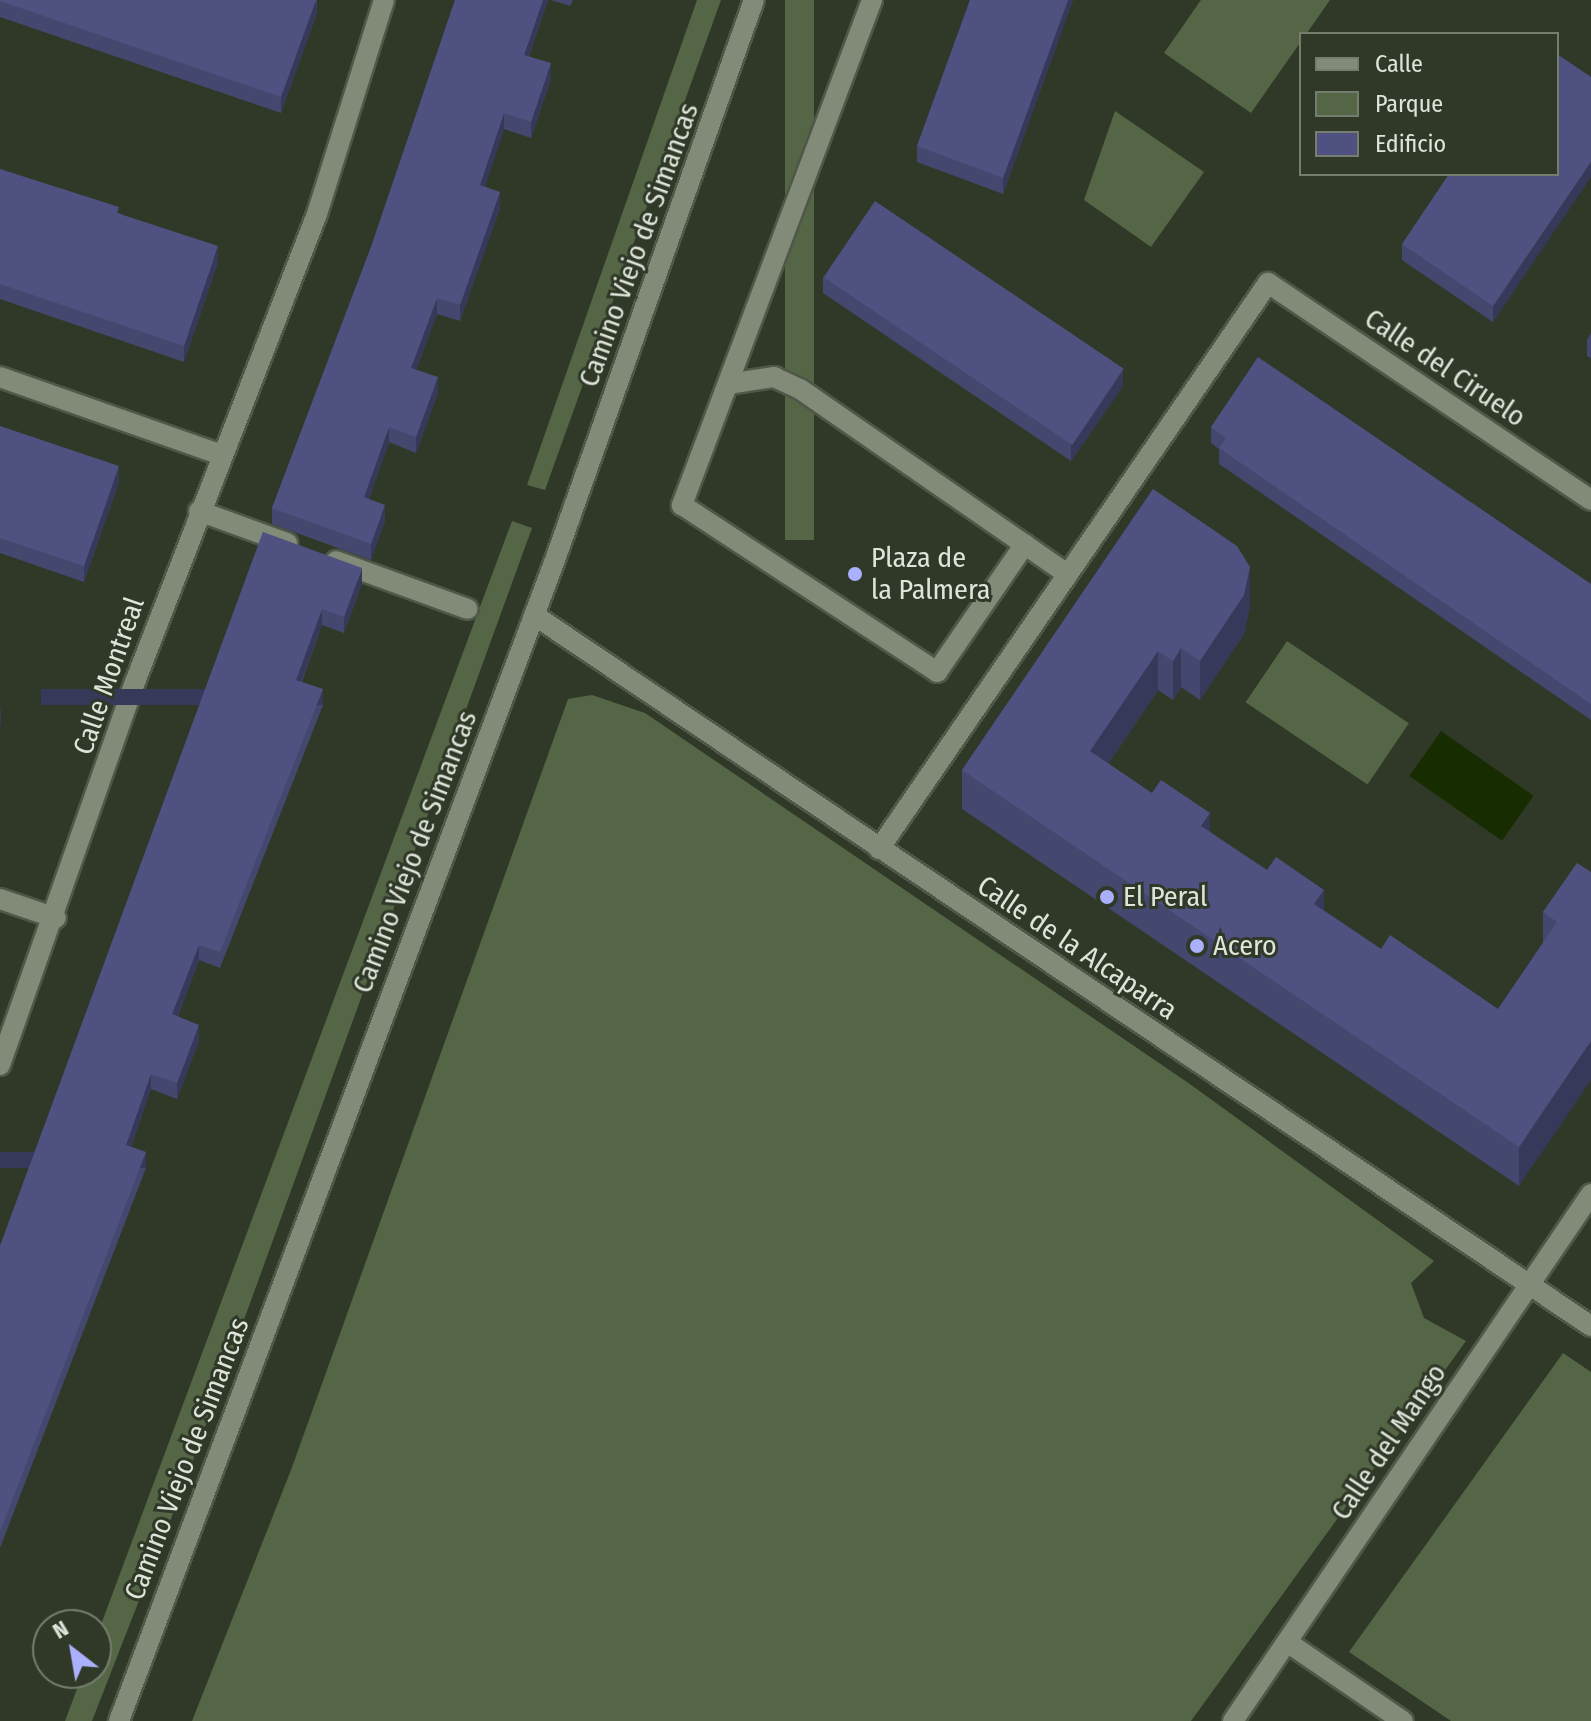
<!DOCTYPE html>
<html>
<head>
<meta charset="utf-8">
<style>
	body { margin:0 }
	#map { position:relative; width:1591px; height:1721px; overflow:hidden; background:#303928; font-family:"Fira Sans Condensed",sans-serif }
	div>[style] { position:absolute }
	.green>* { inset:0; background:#546645; transform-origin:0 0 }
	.water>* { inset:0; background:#172c00; transform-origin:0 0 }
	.roads { filter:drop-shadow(2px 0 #505749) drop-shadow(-2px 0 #505749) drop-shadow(0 2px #505749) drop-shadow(0 -2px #505749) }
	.street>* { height:20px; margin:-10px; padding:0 10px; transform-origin:10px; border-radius:10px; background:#818b78 }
	.secondary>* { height:20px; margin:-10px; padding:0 10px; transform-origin:10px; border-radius:10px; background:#818b78 }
	.wall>* { inset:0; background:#44476e }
	.shaded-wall>* { inset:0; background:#37395a; transform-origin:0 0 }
	.building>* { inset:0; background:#4f5280; transform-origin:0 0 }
	.dots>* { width:22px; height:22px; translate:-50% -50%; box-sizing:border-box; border:4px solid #303928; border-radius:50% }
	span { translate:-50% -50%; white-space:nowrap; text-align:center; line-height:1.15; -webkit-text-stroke:6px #303928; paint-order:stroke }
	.street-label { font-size:28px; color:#dfe4da }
	.poi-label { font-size:28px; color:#dfe4da }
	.left { translate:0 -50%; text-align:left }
	.legend { position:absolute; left:1299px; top:32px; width:260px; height:144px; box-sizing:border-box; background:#303928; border:2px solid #767d6f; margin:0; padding:10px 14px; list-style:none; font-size:24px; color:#dfe4da }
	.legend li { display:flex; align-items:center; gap:16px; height:40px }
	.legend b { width:40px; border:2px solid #767d6f }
	.north { position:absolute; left:32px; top:1609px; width:80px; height:80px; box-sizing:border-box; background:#303928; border:2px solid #767d6f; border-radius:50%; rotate:329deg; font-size:22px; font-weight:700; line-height:32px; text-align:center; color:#dfe4da }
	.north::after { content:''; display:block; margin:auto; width:28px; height:36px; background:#aab0fb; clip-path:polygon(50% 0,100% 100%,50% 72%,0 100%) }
</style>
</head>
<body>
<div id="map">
	<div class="green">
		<i style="clip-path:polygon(697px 0,721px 0,545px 490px,527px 485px)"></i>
		<i style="left:785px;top:0;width:29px;height:540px"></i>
		<i style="clip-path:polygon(1201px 0,1330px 0,1251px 113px,1164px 53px)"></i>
		<i style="clip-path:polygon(1115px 111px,1204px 172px,1151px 247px,1084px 200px)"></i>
		<i style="clip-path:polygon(512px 521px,532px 528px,181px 1493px,92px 1721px,65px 1721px,83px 1673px,96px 1673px,96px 1638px)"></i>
		<i style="left:1287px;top:641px;width:147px;height:74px;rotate:34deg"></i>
		<i style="clip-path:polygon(592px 695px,645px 713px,1187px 1082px,1434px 1261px,1411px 1283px,1424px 1318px,1466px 1341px,1191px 1721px,192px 1721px,291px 1470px,568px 699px)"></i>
		<i style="clip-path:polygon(1563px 1353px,1591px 1372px,1591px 1721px,1451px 1721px,1349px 1652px)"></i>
	</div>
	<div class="water">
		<i style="left:1441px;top:731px;width:113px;height:55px;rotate:35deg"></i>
	</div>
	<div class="roads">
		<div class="street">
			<i style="left:872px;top:0;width:540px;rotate:110.62deg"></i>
			<i style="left:682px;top:505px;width:305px;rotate:33.2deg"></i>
			<i style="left:937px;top:672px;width:155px;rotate:-55.5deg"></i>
			<i style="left:0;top:377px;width:234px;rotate:19.4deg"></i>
			<i style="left:728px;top:384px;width:47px;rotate:-8.7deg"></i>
			<i style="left:774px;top:377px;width:29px;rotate:25deg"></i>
			<i style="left:800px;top:389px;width:323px;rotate:34.7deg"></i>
			<i style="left:199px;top:511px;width:94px;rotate:20deg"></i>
			<i style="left:336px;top:561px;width:140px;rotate:20deg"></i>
			<i style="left:534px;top:615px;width:1274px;rotate:33.93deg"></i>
			<i style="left:879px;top:849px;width:687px;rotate:-55.5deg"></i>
			<i style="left:1268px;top:283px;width:389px;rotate:33.9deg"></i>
			<i style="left:0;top:899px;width:59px;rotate:18.7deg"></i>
			<i style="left:0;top:1065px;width:406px;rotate:-70.6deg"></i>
			<i style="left:135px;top:682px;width:502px;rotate:-68.75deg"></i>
			<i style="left:317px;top:214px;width:224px;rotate:-72.6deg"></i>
			<i style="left:1287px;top:1642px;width:140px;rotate:34.3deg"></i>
			<i style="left:1233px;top:1721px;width:637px;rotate:-55.81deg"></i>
		</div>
		<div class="secondary">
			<i style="left:119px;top:1721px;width:1243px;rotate:-69.42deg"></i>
			<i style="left:556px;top:557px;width:591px;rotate:-70.43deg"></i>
		</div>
	</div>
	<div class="wall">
		<i style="clip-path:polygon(0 0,317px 0,317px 13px,281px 113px,0 17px)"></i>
		<i style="clip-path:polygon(455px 0,548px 0,529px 56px,551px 79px,531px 138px,504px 129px,485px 186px,500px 208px,460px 321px,437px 314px,416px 370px,438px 393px,416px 453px,389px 442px,369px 499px,385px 521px,371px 560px,272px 524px,272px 508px,371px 247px)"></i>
		<i style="clip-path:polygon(551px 0,573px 0,570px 6px)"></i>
		<i style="clip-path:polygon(970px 0,1073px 0,1003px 194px,917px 162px,917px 146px)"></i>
		<i style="clip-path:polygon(0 169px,119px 213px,218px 262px,184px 362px,0 299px)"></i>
		<i style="clip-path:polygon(1557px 174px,1493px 322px,1402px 260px,1402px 244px)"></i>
		<i style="clip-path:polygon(823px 277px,1123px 386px,1071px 461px,823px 293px)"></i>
		<i style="clip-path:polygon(1591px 333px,1591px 358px,1587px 356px,1587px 340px)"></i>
		<i style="clip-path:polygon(0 426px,119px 482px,84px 582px,0 553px)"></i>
		<i style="clip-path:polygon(1211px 427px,1591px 584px,1591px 720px,1219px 464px,1219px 449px,1211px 443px)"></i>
		<i style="clip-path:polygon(1153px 489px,1250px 606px,1244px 634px,1200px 700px,1181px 687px,1173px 700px,1158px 690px,1108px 764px,1381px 949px,1498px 1009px,1543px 943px,1543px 912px,1577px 863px,1519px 1186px,962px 809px,962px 770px)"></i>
		<i style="clip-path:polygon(263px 532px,362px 584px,344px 633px,322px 625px,302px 682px,323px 705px,220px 968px,199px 960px,178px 1016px,199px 1041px,177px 1099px,151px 1089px,131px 1147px,146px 1168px,0 1548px,0 1246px)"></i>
	</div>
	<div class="shaded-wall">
		<i style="clip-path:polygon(316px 0,317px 13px,281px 113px,281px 97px)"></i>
		<i style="clip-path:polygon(543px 0,548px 0,524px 70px,524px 55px)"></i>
		<i style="clip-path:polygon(1068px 0,1073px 0,1003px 194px,1003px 178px)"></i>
		<i style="clip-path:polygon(551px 63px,551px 79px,531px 138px,531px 122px)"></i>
		<i style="clip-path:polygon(504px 113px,504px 129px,480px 201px,480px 185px)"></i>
		<i style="clip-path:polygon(1591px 162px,1591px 177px,1493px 322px,1493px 306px)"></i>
		<i style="clip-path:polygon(500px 192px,500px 208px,460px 321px,460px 305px)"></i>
		<i style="clip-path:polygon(218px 246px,218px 262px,184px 362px,184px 346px)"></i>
		<i style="clip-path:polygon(437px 298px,437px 314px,411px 384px,411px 368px)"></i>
		<i style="clip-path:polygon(1123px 370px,1123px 386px,1071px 461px,1071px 445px)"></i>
		<i style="clip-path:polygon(438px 377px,438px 393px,416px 453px,416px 437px)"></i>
		<i style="clip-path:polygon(389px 427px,389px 442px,364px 513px,364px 497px)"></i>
		<i style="clip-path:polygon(119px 466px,119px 482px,84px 582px,84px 566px)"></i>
		<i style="clip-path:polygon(385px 505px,385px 521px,371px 560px,371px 544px)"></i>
		<i style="clip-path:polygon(1250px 567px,1250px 606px,1244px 634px,1200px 700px,1200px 661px)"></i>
		<i style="clip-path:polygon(362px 568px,362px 584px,344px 633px,344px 617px)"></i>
		<i style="clip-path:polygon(322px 609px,322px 625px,296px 696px,296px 680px)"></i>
		<i style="clip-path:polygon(1181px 648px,1181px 687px,1173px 700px,1173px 661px)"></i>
		<i style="clip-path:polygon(1158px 651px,1158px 690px,1090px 790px,1090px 751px)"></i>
		<i style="left:323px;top:689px;width:16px;height:282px;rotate:90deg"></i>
		<i style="clip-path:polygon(1px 707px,1px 723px,0 727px,0 711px)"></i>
		<i style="clip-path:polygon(1210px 813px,1210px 852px,1201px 826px)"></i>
		<i style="clip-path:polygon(1324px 890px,1324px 929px,1314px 904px)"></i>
		<i style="clip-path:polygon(199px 945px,199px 960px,172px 1030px,172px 1014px)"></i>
		<i style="clip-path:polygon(199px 1025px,199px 1041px,177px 1099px,177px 1083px)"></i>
		<i style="clip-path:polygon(1591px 1041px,1591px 1080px,1519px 1186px,1519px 1147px)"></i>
		<i style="clip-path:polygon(151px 1074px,151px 1089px,126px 1161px,126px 1145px)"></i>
		<i style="left:146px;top:1152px;width:16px;height:407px;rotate:90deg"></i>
	</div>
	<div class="building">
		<i style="clip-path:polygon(0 0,316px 0,281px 97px,0 1px)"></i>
		<i style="clip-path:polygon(455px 0,543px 0,524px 55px,551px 63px,531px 122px,504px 113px,480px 185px,500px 192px,460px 305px,437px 298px,411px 368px,438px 377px,416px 437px,389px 427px,364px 497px,385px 505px,371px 544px,272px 508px,371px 247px)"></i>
		<i style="clip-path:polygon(970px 0,1068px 0,1003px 178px,917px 146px)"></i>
		<i style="clip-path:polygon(1557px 54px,1591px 77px,1591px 162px,1493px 306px,1402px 244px,1449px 174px,1557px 174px)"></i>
		<i style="clip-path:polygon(0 169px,119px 207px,117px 213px,218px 246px,184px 346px,0 284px)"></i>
		<i style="left:875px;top:201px;width:300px;height:92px;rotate:34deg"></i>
		<i style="clip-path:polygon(1258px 357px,1591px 584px,1591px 704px,1219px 448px,1226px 438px,1211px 427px)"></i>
		<i style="clip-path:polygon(0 426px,119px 466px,84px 566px,0 538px)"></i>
		<i style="clip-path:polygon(1153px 489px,1237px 546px,1250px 567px,1244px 595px,1200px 661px,1181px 648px,1173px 661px,1158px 651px,1090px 751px,1152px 793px,1161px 780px,1210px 813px,1201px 826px,1267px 870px,1276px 857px,1324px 890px,1314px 904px,1381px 949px,1390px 935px,1498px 1009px,1557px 922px,1543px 912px,1577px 863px,1591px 872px,1591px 1041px,1519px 1147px,962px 770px)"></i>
		<i style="clip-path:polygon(263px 532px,362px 568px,344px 617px,322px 609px,296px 680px,323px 689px,220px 952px,199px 945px,172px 1014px,199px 1025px,177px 1083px,151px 1074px,126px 1145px,146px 1152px,0 1532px,0 1246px)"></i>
	</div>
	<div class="dots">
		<i style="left:855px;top:574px;background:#aab0fb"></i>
		<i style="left:1107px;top:897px;background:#aab0fb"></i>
		<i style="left:1197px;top:946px;background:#aab0fb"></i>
	</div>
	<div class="street-label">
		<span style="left:639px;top:245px;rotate:-70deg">Camino Viejo de Simancas</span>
		<span style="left:1445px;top:368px;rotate:34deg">Calle del Ciruelo</span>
		<span style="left:109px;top:676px;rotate:-71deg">Calle Montreal</span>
		<span style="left:415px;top:852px;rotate:-69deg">Camino Viejo de Simancas</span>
		<span style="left:1077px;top:948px;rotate:34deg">Calle de la Alcaparra</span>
		<span style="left:1389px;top:1442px;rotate:-56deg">Calle del Mango</span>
		<span style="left:187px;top:1459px;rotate:-69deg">Camino Viejo de Simancas</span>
	</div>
	<div class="poi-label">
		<span class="left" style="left:871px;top:574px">Plaza de<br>la Palmera</span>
		<span class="left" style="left:1123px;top:897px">El Peral</span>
		<span class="left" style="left:1213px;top:946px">Acero</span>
	</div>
	<ul class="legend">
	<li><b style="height:10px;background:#818b78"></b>Calle</li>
	<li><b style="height:22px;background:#546645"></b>Parque</li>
	<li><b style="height:22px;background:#4f5280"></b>Edificio</li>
	</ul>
	<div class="north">N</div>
</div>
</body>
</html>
